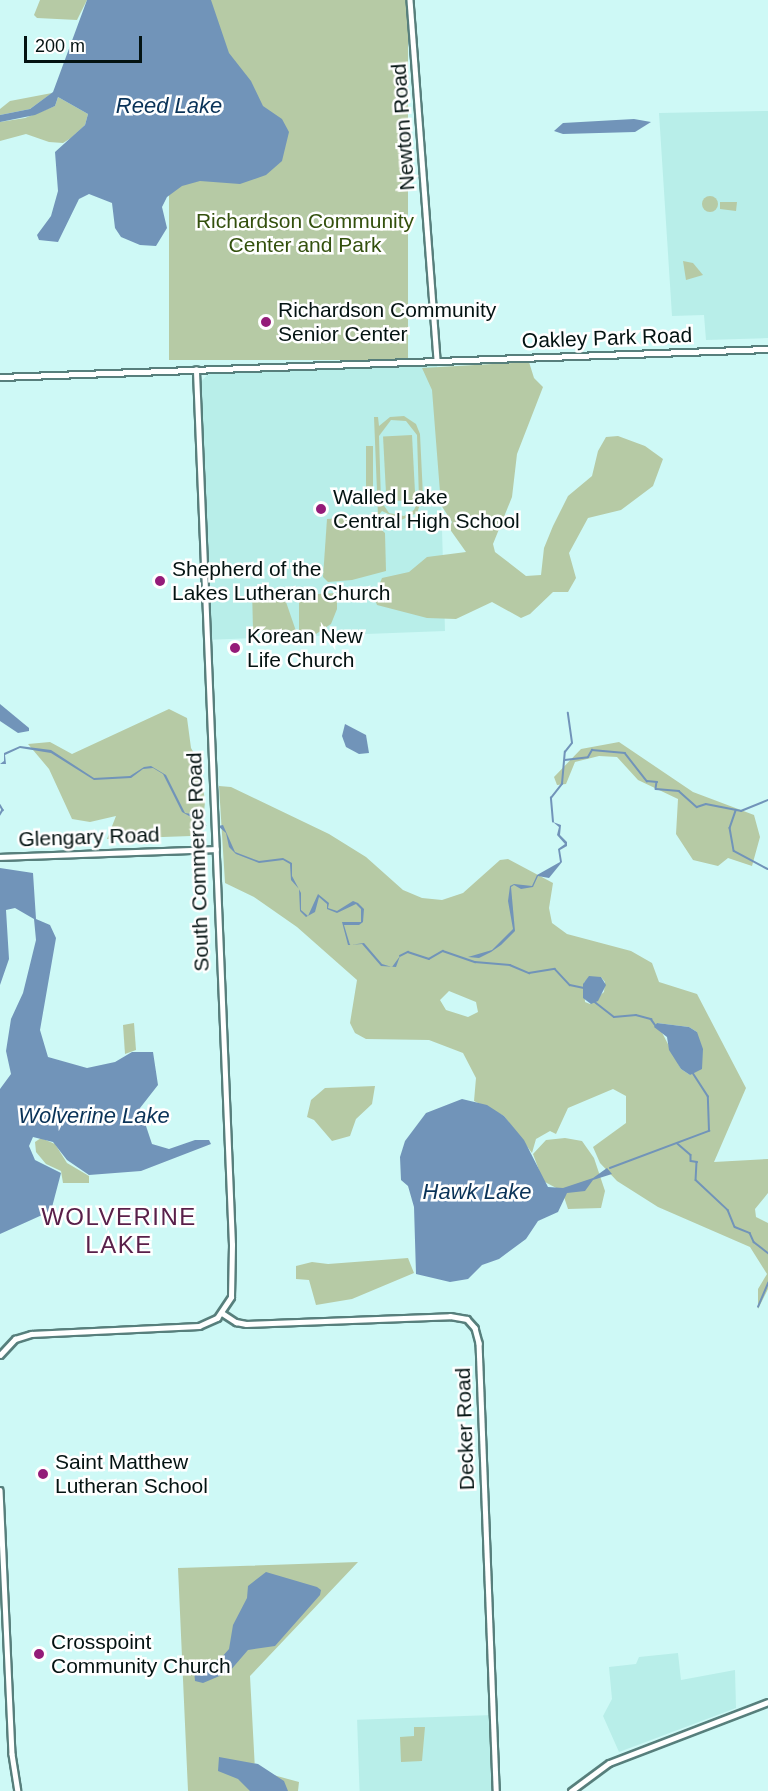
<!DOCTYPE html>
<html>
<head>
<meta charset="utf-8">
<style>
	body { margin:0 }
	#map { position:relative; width:768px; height:1791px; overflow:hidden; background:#cef9f6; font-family:Arial,sans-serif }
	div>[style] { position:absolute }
	.built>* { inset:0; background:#b8eee9; transform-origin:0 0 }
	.green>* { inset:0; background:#b6caa5; transform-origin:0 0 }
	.round { border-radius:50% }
	.water>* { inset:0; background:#7194b9 }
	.stream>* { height:1.5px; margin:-0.75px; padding:0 0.75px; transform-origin:0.75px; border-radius:0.75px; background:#7194b9 }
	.roads { filter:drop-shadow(2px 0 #577f7c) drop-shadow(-2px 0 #577f7c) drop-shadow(0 2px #577f7c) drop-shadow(0 -2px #577f7c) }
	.minor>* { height:4.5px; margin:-2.25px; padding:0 2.25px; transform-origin:2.25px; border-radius:2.25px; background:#fff }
	.major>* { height:5px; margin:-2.5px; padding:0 2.5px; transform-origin:2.5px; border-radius:2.5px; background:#fff }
	.dots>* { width:16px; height:16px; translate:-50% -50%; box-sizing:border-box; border:3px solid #fff; border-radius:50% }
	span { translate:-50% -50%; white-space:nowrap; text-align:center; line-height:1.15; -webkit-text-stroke:5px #fff; paint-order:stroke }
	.street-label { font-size:21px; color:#041312 }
	.park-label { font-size:21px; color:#33500d }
	.poi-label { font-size:21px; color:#041312 }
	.left { translate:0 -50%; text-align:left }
	.water-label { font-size:22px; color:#0a3358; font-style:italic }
	.quarter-label { font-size:24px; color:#59204a; letter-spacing:1.5px }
	.scale { position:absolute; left:24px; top:36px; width:118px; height:27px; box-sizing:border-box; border:3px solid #041312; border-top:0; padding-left:8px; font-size:18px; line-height:21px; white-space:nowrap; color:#041312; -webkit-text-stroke:4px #fff; paint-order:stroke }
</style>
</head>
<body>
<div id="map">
	<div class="built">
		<i style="clip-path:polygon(768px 111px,768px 338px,706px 340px,704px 315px,672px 316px,659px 113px)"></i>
		<i style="clip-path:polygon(437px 361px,445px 631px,205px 640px,196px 387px,213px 369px)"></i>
		<i style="clip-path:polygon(678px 1653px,681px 1680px,735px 1670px,736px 1708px,619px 1752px,603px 1716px,612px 1699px,609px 1667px,636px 1664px,639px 1657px)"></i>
		<i style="left:493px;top:1715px;width:76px;height:136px;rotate:88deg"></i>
	</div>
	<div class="green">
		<i style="clip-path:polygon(40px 0,87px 0,77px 20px,37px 18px,34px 15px)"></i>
		<i style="left:169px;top:0;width:239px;height:360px"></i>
		<i style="clip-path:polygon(52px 93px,30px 109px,0 115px,0 109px,10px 101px)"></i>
		<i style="clip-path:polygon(58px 97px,88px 114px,85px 125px,71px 138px,63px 143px,49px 142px,26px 134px,0 141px,0 122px,25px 118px,55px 106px)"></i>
		<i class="round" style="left:702px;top:196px;width:16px;height:16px"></i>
		<i style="clip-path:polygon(720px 202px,737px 202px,736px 211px,720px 209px)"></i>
		<i style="clip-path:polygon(683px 261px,693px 263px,703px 275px,686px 280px)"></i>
		<i style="clip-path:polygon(529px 362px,534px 378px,543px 387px,517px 454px,512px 497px,493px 544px,495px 552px,526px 576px,541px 575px,544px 548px,553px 526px,568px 496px,592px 476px,598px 451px,606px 437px,618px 436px,645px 446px,663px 459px,653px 486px,621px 510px,588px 518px,569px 553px,576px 578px,568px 592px,553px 592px,530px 614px,521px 618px,492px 602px,456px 619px,427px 618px,377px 605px,374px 597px,382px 578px,409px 572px,427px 557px,466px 552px,449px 528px,452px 522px,441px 505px,432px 390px,422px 368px)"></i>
		<i style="clip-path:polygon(evenodd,404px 416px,416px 424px,420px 434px,423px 496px,417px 513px,401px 520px,382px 511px,378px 516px,374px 417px,378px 417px,379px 426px,390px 417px,404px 416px,391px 420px,406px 421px,417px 435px,419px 499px,414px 510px,404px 516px,389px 513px,381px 501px,379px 436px,391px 420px)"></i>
		<i style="left:412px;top:435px;width:65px;height:29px;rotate:87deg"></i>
		<i style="left:366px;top:446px;width:7px;height:47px"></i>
		<i style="clip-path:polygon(359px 517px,370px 519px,385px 533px,386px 571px,352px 580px,328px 582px,323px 577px,327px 519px)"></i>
		<i style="clip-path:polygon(252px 589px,265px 590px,286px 602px,296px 631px,253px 630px)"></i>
		<i style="clip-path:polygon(337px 593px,337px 609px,331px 624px,316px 634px,299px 636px,299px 595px)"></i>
		<i style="clip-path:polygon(169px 709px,187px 718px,191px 748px,200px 763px,205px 802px,202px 831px,191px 836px,107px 839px,116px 816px,90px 822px,72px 819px,49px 769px,28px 744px,50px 742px,72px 754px)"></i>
		<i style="clip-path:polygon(619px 742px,693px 792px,754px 815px,760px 837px,752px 866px,728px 858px,718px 866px,693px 860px,676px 834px,678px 799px,638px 780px,617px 757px,599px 756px,575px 762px,566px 784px,557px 785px,554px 777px,581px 749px)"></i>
		<i style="clip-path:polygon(evenodd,219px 786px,231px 787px,329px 834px,366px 857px,403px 890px,422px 898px,442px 900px,463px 893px,500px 860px,508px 859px,553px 883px,549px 908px,552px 923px,567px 934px,631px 951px,652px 963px,659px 982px,697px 994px,746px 1088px,714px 1162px,768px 1159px,768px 1193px,755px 1209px,756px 1217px,768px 1223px,768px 1289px,758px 1309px,758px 1289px,767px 1274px,750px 1247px,658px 1207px,617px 1181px,600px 1163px,593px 1147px,626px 1123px,626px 1096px,613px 1089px,568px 1108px,556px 1134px,550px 1131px,536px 1139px,532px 1153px,504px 1116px,474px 1101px,476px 1078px,463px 1053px,429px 1040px,366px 1039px,355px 1033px,350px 1023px,357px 980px,297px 927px,254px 897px,225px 883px,219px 786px,601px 977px,605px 982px,604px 992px,590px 1004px,585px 1002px,584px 982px,601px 977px,219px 786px,449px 991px,476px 1002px,478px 1012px,468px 1017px,446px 1010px,440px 1000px,449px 991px,219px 786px,657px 1023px,689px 1027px,697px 1032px,690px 1075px,681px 1069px,657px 1023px)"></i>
		<i style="clip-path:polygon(134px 1023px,136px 1050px,125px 1054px,123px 1025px)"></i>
		<i style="clip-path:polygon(375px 1086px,372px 1104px,356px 1119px,350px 1136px,332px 1141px,314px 1120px,307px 1117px,311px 1100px,325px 1088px)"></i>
		<i style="clip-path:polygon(41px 1138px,55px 1144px,67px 1163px,89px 1176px,89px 1183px,63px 1183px,61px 1171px,46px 1164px,36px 1152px,35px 1142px)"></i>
		<i style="clip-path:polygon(565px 1138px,582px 1141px,594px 1158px,605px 1191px,601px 1208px,568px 1209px,562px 1191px,543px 1181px,533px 1154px,546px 1140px)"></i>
		<i style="clip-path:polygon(408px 1258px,414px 1273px,352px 1299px,316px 1305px,309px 1280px,296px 1279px,296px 1266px,312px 1262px,328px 1264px)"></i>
		<i style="clip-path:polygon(358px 1562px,250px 1676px,255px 1770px,299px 1782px,298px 1791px,188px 1791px,178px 1568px)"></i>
		<i style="clip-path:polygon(414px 1727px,425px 1727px,422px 1761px,401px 1762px,400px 1737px,414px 1736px)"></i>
	</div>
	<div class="water">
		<i style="clip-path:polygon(87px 0,211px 0,229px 53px,251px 81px,263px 106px,282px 119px,289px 132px,282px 161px,266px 175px,240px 184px,200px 181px,182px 186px,167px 197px,162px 207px,167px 228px,156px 246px,140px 245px,121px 237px,115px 228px,112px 203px,89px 194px,79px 199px,58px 242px,39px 240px,37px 235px,51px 216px,58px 191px,55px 152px,85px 125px,88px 114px,58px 97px,55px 106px,35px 115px,0 122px,0 115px,30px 109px,53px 92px)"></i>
		<i style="clip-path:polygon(634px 119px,651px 122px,635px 132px,563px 134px,554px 131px,563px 123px)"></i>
		<i style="clip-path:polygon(0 704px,29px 728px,29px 731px,18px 733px,0 721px)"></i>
		<i style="clip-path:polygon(345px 724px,366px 735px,369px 753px,359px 754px,346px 747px,342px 736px)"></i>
		<i style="clip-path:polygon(20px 746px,51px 750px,94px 778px,130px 776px,144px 767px,151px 766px,166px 775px,185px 813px,198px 815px,207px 826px,182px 812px,163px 774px,153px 768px,143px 769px,131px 778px,94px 780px,51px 753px,20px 748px,5px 755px,6px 764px,0 764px,4px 761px,4px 753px)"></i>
		<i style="clip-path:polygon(553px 822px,561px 825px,560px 835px,567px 842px,567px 846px,560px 850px,562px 862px,549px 878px,538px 876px,533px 887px,521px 889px,514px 885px,511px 887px,515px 931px,501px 945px,491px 952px,479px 958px,468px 957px,492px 950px,513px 929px,508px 901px,510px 886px,514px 884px,532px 886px,537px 875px,560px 862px,558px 849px,565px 844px,557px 835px,559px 827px)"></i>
		<i style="clip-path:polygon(223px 825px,235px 852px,259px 861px,283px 858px,292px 863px,292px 876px,301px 893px,301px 910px,308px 916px,318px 894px,329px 903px,328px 908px,337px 911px,353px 901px,358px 903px,364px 909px,363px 922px,359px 925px,344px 925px,350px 945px,364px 943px,382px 964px,392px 967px,400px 956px,396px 967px,381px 966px,362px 944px,348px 945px,342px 922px,361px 922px,361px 909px,356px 904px,337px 913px,327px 909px,327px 904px,319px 897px,315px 912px,306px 917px,300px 911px,299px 889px,291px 880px,290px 864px,283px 860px,259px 863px,236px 854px,229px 847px,226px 833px,218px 826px)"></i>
		<i style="clip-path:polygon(0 868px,33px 873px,36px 919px,50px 925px,56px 938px,40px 1030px,48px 1057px,87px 1068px,115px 1062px,132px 1052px,153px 1052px,158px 1085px,140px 1108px,152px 1144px,169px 1149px,195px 1140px,209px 1140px,211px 1144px,141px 1171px,89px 1175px,67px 1160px,53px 1142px,33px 1137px,29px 1146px,35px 1160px,61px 1173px,51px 1211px,0 1234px,0 1089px,11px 1074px,6px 1051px,11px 1019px,23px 993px,36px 940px,34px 919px,15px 908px,6px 910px,9px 959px,0 985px)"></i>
		<i style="clip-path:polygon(589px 976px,601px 977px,606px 985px,598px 1001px,591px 1004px,583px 998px,583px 984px)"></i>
		<i style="clip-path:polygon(657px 1023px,689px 1027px,697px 1032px,703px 1049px,702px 1069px,690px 1075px,681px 1069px,669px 1050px,667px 1037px,654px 1027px)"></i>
		<i style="clip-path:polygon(462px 1099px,487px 1105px,504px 1116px,524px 1140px,548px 1187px,563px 1188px,593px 1178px,607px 1168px,612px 1174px,593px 1180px,585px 1191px,567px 1193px,558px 1212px,538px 1221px,526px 1239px,499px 1259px,482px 1265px,468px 1279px,450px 1282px,416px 1274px,414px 1207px,408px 1186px,401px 1180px,400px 1157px,405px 1141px,426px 1113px)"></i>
		<i style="clip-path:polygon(266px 1572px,317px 1587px,321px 1590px,320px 1595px,275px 1646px,248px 1650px,229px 1672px,203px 1683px,195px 1681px,194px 1670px,221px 1658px,229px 1649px,233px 1625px,247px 1598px,248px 1586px)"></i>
		<i style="clip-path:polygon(219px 1757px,258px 1764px,284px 1781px,288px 1791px,250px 1791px,238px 1779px,218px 1771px)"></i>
	</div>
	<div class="stream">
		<i style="left:565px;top:760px;width:23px;rotate:-7deg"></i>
		<i style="left:588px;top:757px;width:8px;rotate:-60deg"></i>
		<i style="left:592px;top:750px;width:33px;rotate:5deg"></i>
		<i style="left:625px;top:753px;width:36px;rotate:52deg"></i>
		<i style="left:647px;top:781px;width:10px;rotate:6deg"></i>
		<i style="left:657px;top:782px;width:7px;rotate:98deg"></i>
		<i style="left:656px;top:789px;width:23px;rotate:5deg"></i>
		<i style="left:679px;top:791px;width:24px;rotate:42deg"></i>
		<i style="left:697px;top:807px;width:9px;rotate:-18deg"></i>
		<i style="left:706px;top:804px;width:36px;rotate:11deg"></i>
		<i style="left:741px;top:811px;width:29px;rotate:-22deg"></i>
		<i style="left:0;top:805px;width:6px;rotate:59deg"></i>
		<i style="left:3px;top:810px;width:6px;rotate:121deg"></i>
		<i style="left:736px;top:811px;width:18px;rotate:109deg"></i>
		<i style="left:730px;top:828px;width:23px;rotate:80deg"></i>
		<i style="left:734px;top:851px;width:38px;rotate:28deg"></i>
		<i style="left:553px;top:822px;width:24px;rotate:-95deg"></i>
		<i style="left:551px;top:798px;width:18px;rotate:-52deg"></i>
		<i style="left:562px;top:784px;width:32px;rotate:-85deg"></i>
		<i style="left:565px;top:752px;width:11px;rotate:-52deg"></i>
		<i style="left:572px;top:743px;width:30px;rotate:-98deg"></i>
		<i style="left:400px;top:956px;width:9px;rotate:-27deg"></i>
		<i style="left:408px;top:952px;width:22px;rotate:18deg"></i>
		<i style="left:429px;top:959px;width:16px;rotate:-30deg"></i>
		<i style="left:443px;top:951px;width:34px;rotate:19deg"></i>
		<i style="left:475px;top:962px;width:35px;rotate:5deg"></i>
		<i style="left:510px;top:965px;width:21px;rotate:23deg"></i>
		<i style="left:529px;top:973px;width:26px;rotate:-9deg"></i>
		<i style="left:555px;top:969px;width:22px;rotate:47deg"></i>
		<i style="left:570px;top:985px;width:14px;rotate:12deg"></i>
		<i style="left:595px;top:1002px;width:24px;rotate:38deg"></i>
		<i style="left:614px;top:1017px;width:22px;rotate:-5deg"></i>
		<i style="left:636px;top:1015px;width:16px;rotate:15deg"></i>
		<i style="left:651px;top:1019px;width:9px;rotate:54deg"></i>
		<i style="left:677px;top:1143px;width:18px;rotate:41deg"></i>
		<i style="left:691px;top:1155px;width:6px;rotate:90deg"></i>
		<i style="left:691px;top:1161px;width:6px;rotate:9deg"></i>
		<i style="left:697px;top:1162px;width:18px;rotate:93deg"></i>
		<i style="left:696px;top:1180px;width:44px;rotate:43.2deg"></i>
		<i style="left:728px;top:1210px;width:18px;rotate:68deg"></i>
		<i style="left:735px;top:1227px;width:16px;rotate:22deg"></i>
		<i style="left:750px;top:1233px;width:10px;rotate:66deg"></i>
		<i style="left:754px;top:1242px;width:18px;rotate:38deg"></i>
		<i style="left:610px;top:1168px;width:106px;rotate:-20.5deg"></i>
		<i style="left:709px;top:1131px;width:34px;rotate:-92deg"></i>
		<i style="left:708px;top:1097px;width:30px;rotate:-123deg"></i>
		<i style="left:758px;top:1307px;width:26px;rotate:-67deg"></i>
	</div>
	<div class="roads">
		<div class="minor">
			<i style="left:410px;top:0;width:361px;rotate:85.7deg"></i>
			<i style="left:0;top:377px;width:769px;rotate:-2.09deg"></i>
			<i style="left:0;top:857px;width:216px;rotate:-2.1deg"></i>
			<i style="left:222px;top:1313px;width:17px;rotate:33deg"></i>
			<i style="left:236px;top:1322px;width:10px;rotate:11deg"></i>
			<i style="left:246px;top:1324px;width:204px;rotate:-2.2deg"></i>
			<i style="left:450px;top:1316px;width:17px;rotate:10deg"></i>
			<i style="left:467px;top:1319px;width:12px;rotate:48deg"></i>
			<i style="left:475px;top:1328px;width:16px;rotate:75deg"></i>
			<i style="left:479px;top:1343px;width:448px;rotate:87.8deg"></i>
			<i style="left:0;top:1355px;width:22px;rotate:-47deg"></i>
			<i style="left:15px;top:1339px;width:17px;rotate:-17deg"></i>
			<i style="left:31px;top:1334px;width:168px;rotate:-2.7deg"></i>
			<i style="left:199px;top:1326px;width:20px;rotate:-24deg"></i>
			<i style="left:217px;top:1318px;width:25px;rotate:-56deg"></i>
			<i style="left:231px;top:1297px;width:52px;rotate:-88.9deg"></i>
			<i style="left:232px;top:1245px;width:876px;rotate:-92.36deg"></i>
			<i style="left:0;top:1490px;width:264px;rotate:87.4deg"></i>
			<i style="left:12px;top:1754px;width:37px;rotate:81deg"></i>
		</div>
		<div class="major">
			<i style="left:571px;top:1791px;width:47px;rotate:-36.4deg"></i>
			<i style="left:609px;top:1763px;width:170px;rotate:-21deg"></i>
		</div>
	</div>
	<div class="dots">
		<i style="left:266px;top:322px;background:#941c79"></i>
		<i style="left:321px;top:509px;background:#941c79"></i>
		<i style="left:160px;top:581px;background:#941c79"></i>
		<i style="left:235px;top:648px;background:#941c79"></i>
		<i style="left:43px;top:1474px;background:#941c79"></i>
		<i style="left:39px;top:1654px;background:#941c79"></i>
	</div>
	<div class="street-label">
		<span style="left:403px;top:127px;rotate:-94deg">Newton Road</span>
		<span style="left:607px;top:338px;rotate:-2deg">Oakley Park Road</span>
		<span style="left:89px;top:837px;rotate:-2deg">Glengary Road</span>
		<span style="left:198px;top:862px;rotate:-92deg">South Commerce Road</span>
		<span style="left:465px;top:1429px;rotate:-92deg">Decker Road</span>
	</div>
	<div class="park-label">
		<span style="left:305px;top:233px">Richardson Community<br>Center and Park</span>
	</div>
	<div class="poi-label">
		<span class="left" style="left:278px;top:322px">Richardson Community<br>Senior Center</span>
		<span class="left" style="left:333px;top:509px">Walled Lake<br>Central High School</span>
		<span class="left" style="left:172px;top:581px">Shepherd of the<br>Lakes Lutheran Church</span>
		<span class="left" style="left:247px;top:648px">Korean New<br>Life Church</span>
		<span class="left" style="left:55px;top:1474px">Saint Matthew<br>Lutheran School</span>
		<span class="left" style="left:51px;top:1654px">Crosspoint<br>Community Church</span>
	</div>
	<div class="water-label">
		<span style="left:169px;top:106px">Reed Lake</span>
		<span style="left:94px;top:1116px">Wolverine Lake</span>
		<span style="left:477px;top:1192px">Hawk Lake</span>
	</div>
	<div class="quarter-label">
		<span style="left:119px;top:1231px">WOLVERINE<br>LAKE</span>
	</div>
	<div class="scale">200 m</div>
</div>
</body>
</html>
